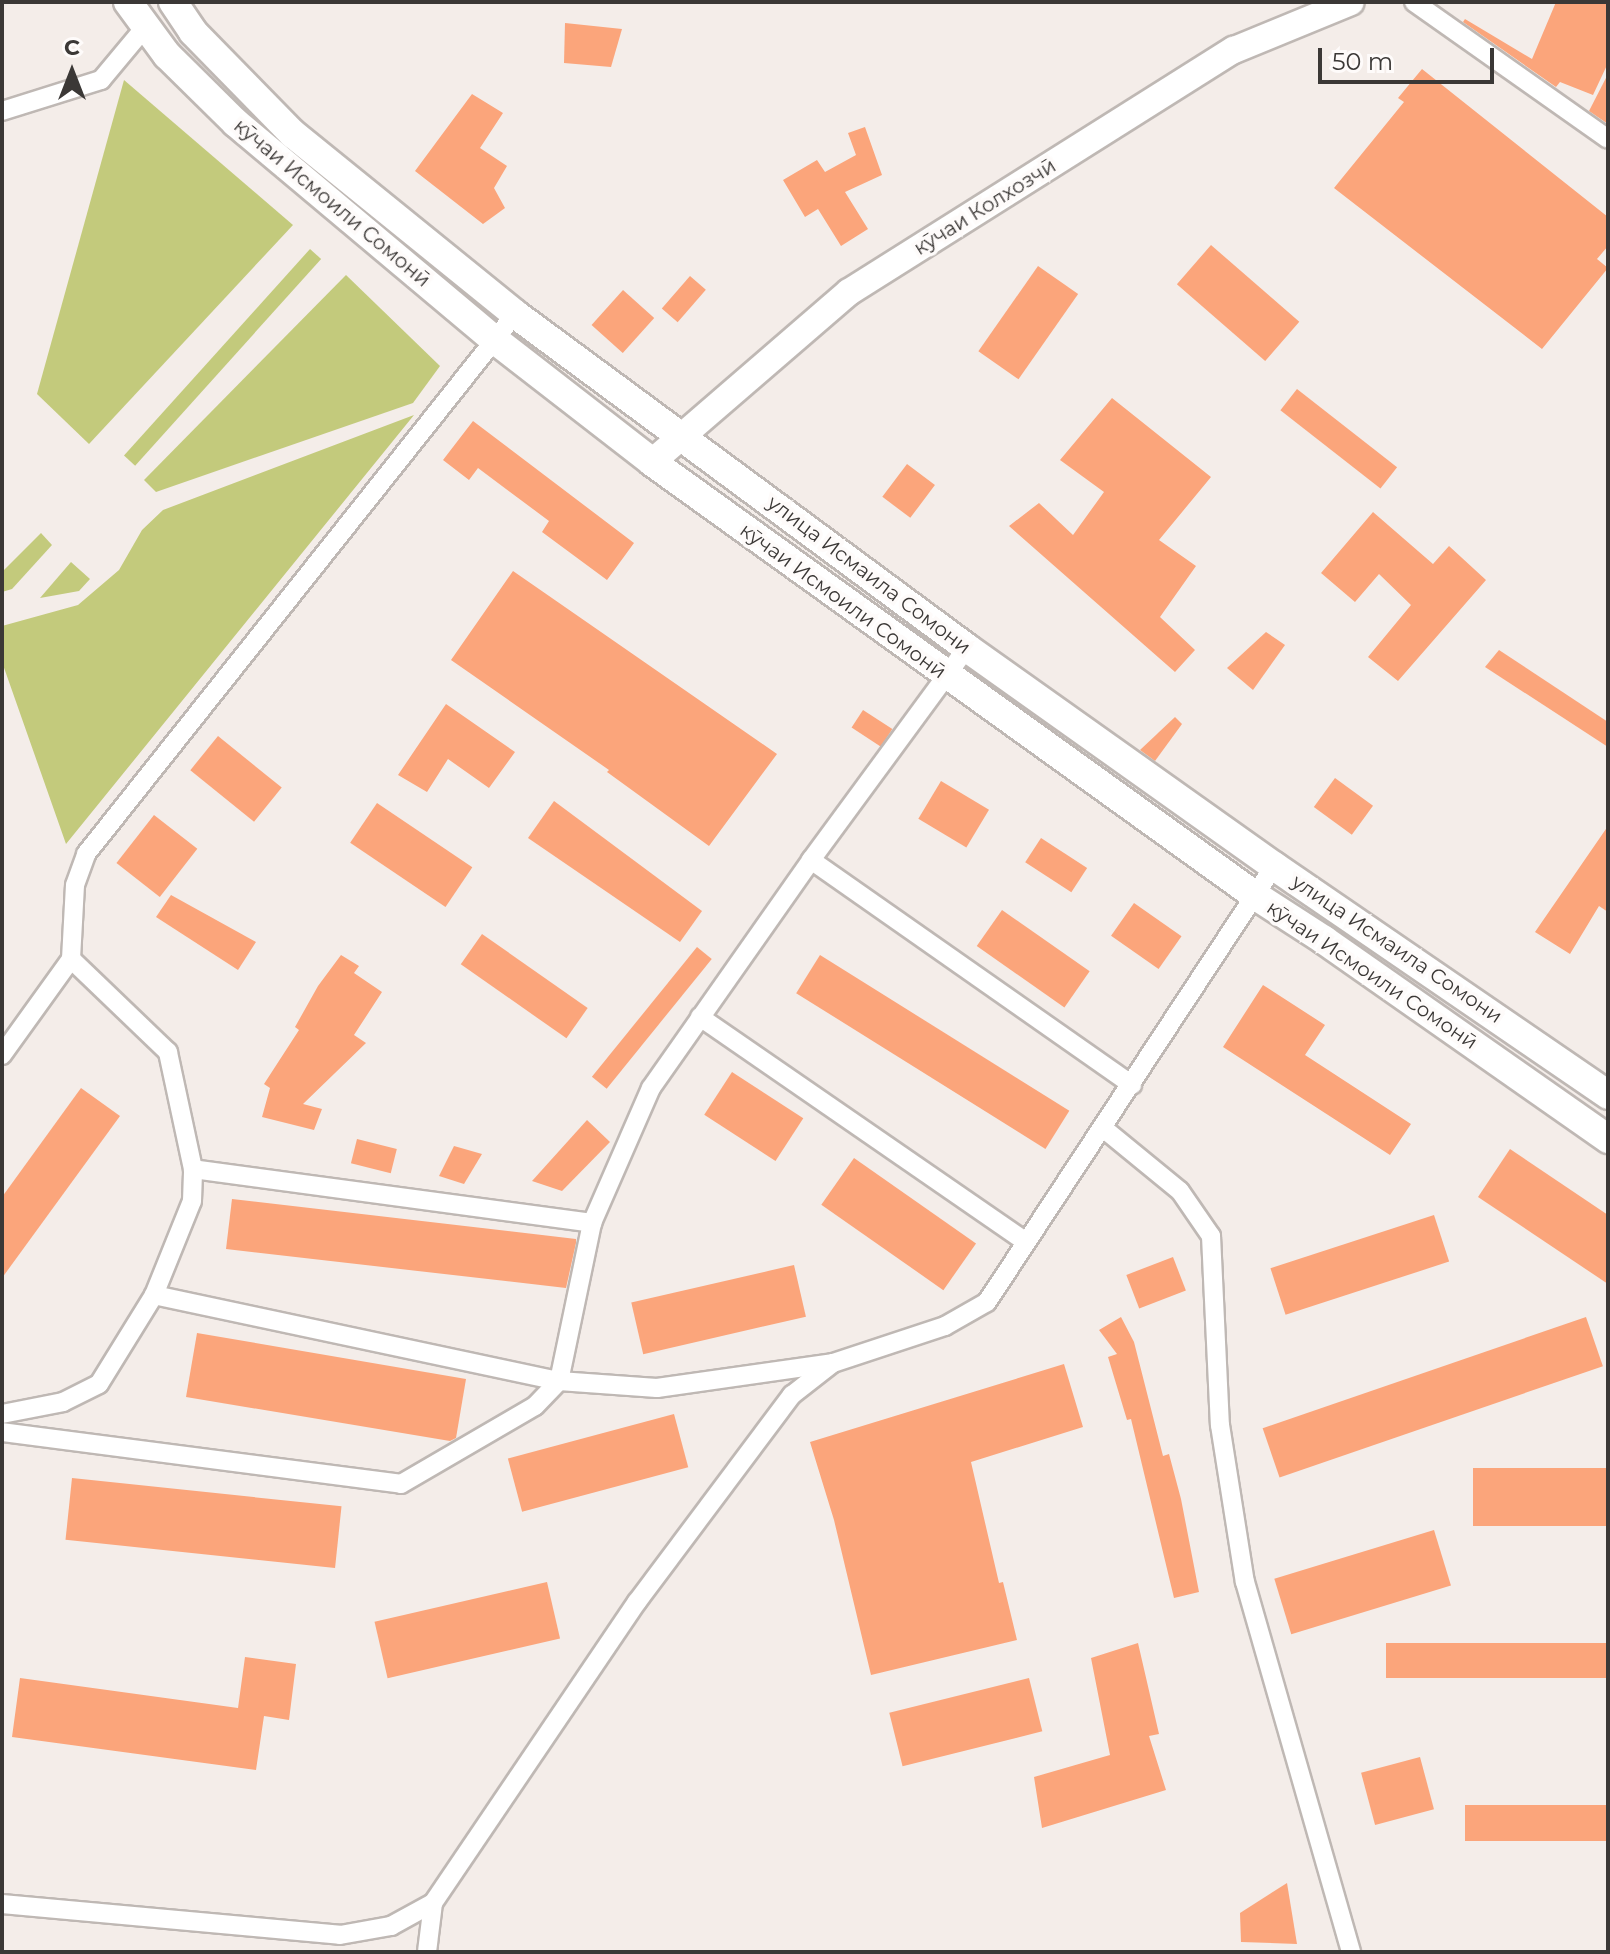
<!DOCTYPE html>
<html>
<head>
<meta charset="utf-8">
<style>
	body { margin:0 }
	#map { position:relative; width:1610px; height:1954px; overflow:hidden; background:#f4ede9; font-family:Montserrat,sans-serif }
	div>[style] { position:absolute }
	.green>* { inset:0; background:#c3ca7c; transform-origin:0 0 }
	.building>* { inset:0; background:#fba57b; transform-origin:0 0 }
	.roads { filter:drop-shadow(2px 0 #bfb8b4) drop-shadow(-2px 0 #bfb8b4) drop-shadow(0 2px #bfb8b4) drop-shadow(0 -2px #bfb8b4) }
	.minor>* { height:18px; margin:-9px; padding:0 9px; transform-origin:9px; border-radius:9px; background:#fff }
	.secondary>* { height:26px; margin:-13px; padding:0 13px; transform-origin:13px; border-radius:13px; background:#fff }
	.primary>* { height:28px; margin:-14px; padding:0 14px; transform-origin:14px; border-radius:14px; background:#fff }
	span { translate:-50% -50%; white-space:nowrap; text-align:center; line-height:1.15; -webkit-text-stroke:7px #fefbfa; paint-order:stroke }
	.street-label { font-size:20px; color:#3b3836 }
	.frame { position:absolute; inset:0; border:4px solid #3b3836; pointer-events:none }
	.north { position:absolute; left:32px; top:32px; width:80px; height:80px; -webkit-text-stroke:6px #fefbfa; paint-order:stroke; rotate:0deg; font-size:22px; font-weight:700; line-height:32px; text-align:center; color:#3b3836 }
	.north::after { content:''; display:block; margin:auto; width:28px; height:36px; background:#3b3836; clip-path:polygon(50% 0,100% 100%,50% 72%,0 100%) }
	.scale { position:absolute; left:1318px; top:48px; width:176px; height:36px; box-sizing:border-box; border:4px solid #3b3836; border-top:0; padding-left:10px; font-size:24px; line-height:28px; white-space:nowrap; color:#3b3836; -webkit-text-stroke:6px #fefbfa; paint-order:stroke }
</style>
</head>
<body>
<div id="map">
	<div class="green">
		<i style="clip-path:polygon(124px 80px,293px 225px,89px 444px,37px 394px)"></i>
		<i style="left:310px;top:249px;width:15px;height:278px;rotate:42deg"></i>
		<i style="clip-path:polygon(346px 275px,440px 366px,413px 403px,156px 492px,144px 480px)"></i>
		<i style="clip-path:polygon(414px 415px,66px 844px,2px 662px,2px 626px,78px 605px,119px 570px,142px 530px,163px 510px)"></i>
		<i style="clip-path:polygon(41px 533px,52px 545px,12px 589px,2px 592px,2px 572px)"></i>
		<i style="clip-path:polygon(71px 562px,90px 579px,79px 591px,40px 598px)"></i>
	</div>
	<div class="building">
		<i style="clip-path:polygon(1556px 2px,1608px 2px,1608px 63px,1593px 95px,1560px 82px,1556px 87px,1463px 22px,1465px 19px,1532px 59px)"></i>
		<i style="clip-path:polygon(565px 23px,622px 29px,611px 67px,564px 63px)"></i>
		<i style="clip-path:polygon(1422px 69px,1608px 217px,1608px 246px,1597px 259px,1608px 268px,1542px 349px,1334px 188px,1404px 102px,1398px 98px)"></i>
		<i style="clip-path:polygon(1608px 74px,1608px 124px,1589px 111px)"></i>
		<i style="clip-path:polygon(472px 94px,503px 113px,480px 148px,507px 166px,494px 188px,505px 208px,483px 224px,415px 171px)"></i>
		<i style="clip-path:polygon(865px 127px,882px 175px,845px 192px,868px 229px,841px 246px,818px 209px,805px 217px,783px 180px,817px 160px,825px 172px,856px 155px,848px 133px)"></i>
		<i style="left:1211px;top:245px;width:117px;height:52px;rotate:41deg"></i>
		<i style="left:1038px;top:266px;width:49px;height:104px;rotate:35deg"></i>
		<i style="left:690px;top:276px;width:21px;height:43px;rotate:41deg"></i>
		<i style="left:623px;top:290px;width:42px;height:47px;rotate:42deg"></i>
		<i style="left:1297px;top:389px;width:127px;height:27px;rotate:38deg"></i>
		<i style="clip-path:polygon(1112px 398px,1211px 477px,1159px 540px,1196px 566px,1160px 617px,1195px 650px,1175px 672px,1009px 526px,1039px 503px,1073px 535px,1104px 492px,1060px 460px)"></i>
		<i style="clip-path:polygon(473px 421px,634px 543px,607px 580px,542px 532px,549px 521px,478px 468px,469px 480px,443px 460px)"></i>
		<i style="left:907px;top:464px;width:35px;height:41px;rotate:37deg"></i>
		<i style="clip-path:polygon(1373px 512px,1433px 564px,1449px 546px,1486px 580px,1398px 681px,1368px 657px,1411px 605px,1379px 574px,1355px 602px,1321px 573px)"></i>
		<i style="clip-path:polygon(513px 571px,777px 754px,709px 846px,607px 772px,609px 770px,451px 660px)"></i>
		<i style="clip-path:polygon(1266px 632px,1285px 645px,1253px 690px,1227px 668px)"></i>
		<i style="clip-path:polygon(1499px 650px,1608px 722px,1608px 747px,1485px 667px)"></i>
		<i style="clip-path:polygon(446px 704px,515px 752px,489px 788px,448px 759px,427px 792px,398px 775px)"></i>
		<i style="left:863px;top:710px;width:35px;height:21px;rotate:33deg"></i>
		<i style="clip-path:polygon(1175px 717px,1182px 724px,1155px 761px,1140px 750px)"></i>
		<i style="left:218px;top:736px;width:82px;height:44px;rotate:39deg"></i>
		<i style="left:1335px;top:778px;width:47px;height:36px;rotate:36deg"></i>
		<i style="left:941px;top:781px;width:56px;height:44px;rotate:31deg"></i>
		<i style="clip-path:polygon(554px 801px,702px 911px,680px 942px,528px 838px)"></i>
		<i style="left:377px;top:803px;width:115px;height:48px;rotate:34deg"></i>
		<i style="left:154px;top:815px;width:55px;height:61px;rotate:38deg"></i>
		<i style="clip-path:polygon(1608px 826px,1608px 912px,1599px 906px,1570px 954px,1535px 932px)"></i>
		<i style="left:1041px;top:838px;width:55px;height:29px;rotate:33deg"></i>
		<i style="clip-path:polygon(171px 895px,256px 942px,238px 970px,156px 917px)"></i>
		<i style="left:1134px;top:903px;width:58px;height:40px;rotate:35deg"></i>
		<i style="left:1002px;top:910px;width:107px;height:44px;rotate:35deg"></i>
		<i style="left:482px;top:934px;width:129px;height:37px;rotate:35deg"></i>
		<i style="left:697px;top:947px;width:19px;height:167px;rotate:39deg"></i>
		<i style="clip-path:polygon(341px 955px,359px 966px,354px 973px,382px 992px,354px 1035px,366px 1043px,303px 1104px,322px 1109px,314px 1130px,262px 1117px,270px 1088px,264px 1084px,299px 1030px,295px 1027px,318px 986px)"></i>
		<i style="left:820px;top:955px;width:294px;height:45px;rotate:32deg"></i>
		<i style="clip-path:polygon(1263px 985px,1325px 1025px,1305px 1055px,1411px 1124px,1390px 1155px,1223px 1047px)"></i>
		<i style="left:732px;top:1072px;width:85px;height:51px;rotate:33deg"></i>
		<i style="clip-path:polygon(81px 1088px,120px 1116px,2px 1278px,2px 1197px)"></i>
		<i style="clip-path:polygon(587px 1120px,610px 1142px,562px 1191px,532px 1181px)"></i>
		<i style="left:357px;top:1139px;width:41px;height:25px;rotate:14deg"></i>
		<i style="clip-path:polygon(454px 1146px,482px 1154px,464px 1184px,439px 1176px)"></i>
		<i style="clip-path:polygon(1510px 1149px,1608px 1215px,1608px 1284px,1478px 1197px)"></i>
		<i style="left:854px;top:1158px;width:149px;height:57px;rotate:35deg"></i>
		<i style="clip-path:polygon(232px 1199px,576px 1239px,576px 1243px,566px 1288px,226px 1249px)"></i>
		<i style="left:1434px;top:1215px;width:49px;height:172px;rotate:72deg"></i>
		<i style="left:1173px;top:1257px;width:36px;height:50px;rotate:69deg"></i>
		<i style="left:794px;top:1265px;width:53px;height:167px;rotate:77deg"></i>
		<i style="clip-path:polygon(1121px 1317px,1134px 1342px,1163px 1456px,1169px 1454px,1181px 1499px,1199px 1592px,1174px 1598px,1131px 1419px,1127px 1420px,1108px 1357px,1117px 1354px,1099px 1330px)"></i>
		<i style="left:1586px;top:1317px;width:52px;height:342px;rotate:71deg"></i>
		<i style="clip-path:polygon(197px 1333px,466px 1379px,456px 1438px,450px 1441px,186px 1397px)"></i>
		<i style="clip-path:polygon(1064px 1364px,1083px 1427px,971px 1462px,999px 1583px,1003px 1582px,1017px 1640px,871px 1675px,834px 1520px,810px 1442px)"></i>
		<i style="left:674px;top:1414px;width:55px;height:172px;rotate:75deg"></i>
		<i style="left:1608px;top:1468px;width:58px;height:135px;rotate:90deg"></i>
		<i style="left:72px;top:1478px;width:271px;height:62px;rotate:6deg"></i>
		<i style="left:1434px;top:1530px;width:58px;height:167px;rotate:73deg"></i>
		<i style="left:547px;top:1582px;width:58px;height:177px;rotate:77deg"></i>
		<i style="clip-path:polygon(1138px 1643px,1159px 1734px,1149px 1736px,1166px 1790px,1042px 1828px,1034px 1777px,1110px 1755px,1091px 1658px)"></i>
		<i style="left:1608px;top:1643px;width:35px;height:222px;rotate:90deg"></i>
		<i style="clip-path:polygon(245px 1657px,296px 1664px,289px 1720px,264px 1716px,256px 1770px,12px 1737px,20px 1678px,238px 1708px)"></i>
		<i style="left:1029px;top:1678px;width:55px;height:144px;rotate:76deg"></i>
		<i style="left:1420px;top:1757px;width:54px;height:61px;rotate:75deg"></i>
		<i style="left:1608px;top:1805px;width:36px;height:143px;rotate:90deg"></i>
		<i style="clip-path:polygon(1287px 1883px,1297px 1944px,1241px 1942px,1240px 1913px)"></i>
	</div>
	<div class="roads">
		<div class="minor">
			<i style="left:1414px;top:2px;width:237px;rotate:35.2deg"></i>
			<i style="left:2px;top:111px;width:104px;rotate:-17.4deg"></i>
			<i style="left:101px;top:80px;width:70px;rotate:-50.2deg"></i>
			<i style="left:811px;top:860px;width:392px;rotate:35deg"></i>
			<i style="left:700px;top:1017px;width:396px;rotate:34.6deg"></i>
			<i style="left:2px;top:1055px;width:118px;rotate:-54.3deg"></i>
			<i style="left:71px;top:959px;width:74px;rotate:-86.9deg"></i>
			<i style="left:75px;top:885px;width:33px;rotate:-70deg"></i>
			<i style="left:86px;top:854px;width:690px;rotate:-51.53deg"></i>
			<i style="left:1103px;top:1128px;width:99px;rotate:39.3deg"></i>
			<i style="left:1180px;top:1191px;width:55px;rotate:55.4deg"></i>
			<i style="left:1211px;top:1236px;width:189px;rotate:87.3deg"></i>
			<i style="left:1220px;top:1425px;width:159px;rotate:81deg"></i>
			<i style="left:1245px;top:1582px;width:385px;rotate:74deg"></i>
			<i style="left:193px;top:1169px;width:403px;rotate:7.7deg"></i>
			<i style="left:154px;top:1295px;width:414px;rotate:12deg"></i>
			<i style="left:559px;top:1381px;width:98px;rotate:4.1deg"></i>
			<i style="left:657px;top:1388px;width:177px;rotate:-8.1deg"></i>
			<i style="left:2px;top:1414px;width:62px;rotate:-11.1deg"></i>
			<i style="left:63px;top:1402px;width:40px;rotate:-26.6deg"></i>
			<i style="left:99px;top:1384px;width:105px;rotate:-58.3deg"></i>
			<i style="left:154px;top:1295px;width:101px;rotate:-68deg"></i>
			<i style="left:192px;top:1201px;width:32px;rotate:-88deg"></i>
			<i style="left:193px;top:1169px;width:120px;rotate:-102.1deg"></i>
			<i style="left:168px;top:1052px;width:134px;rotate:-136.2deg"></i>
			<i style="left:2px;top:1432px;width:402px;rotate:7.4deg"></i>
			<i style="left:401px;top:1484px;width:155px;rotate:-30.2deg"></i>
			<i style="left:535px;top:1406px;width:35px;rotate:-46deg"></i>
			<i style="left:559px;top:1381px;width:161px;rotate:-78.2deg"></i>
			<i style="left:592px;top:1223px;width:147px;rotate:-66.4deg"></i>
			<i style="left:651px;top:1088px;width:279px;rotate:-54.9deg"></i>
			<i style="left:811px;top:860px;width:263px;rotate:-53.7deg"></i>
			<i style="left:2px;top:1904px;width:339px;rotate:5.2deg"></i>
			<i style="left:340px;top:1935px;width:52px;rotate:-10deg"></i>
			<i style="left:391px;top:1926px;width:48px;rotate:-28.7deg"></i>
			<i style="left:433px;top:1903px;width:364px;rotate:-55.9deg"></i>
			<i style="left:637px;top:1602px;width:259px;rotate:-53.2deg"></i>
			<i style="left:792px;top:1395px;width:52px;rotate:-38deg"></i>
			<i style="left:833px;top:1363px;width:118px;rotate:-18.3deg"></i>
			<i style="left:945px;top:1326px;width:48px;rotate:-29.7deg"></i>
			<i style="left:987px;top:1302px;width:522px;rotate:-56.64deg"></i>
			<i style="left:427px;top:1952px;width:49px;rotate:-83deg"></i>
		</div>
		<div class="secondary">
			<i style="left:652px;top:462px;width:260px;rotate:-40.8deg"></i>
			<i style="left:849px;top:292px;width:455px;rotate:-32.2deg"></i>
			<i style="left:1234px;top:50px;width:126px;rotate:-22.3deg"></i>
		</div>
		<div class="primary">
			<i style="left:128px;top:2px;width:66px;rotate:53.7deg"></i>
			<i style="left:167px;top:55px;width:97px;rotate:44.6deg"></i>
			<i style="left:236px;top:123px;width:338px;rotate:40deg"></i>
			<i style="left:495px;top:340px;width:199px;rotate:37.8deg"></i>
			<i style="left:652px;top:462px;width:740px;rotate:35.71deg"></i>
			<i style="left:1253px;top:894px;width:85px;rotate:32.9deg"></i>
			<i style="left:1324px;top:940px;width:347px;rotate:35deg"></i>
			<i style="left:173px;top:2px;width:36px;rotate:56deg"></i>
			<i style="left:193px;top:32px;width:143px;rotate:45.6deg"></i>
			<i style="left:293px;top:134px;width:286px;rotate:39deg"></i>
			<i style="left:515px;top:314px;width:562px;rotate:36.46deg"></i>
			<i style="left:967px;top:648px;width:377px;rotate:35.4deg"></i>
			<i style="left:1274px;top:866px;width:405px;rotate:34.4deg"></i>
		</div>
	</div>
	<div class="street-label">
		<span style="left:332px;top:203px;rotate:40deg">кӯчаи Исмоили Сомонӣ</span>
		<span style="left:985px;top:207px;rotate:-32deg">кӯчаи Колхозчӣ</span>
		<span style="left:869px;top:575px;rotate:37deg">улица Исмаила Сомони</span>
		<span style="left:843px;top:601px;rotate:36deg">кӯчаи Исмоили Сомонӣ</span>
		<span style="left:1397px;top:949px;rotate:34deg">улица Исмаила Сомони</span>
		<span style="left:1372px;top:975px;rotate:34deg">кӯчаи Исмоили Сомонӣ</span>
	</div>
	<div class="frame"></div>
	<div class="north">С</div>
	<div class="scale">50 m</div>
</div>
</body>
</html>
